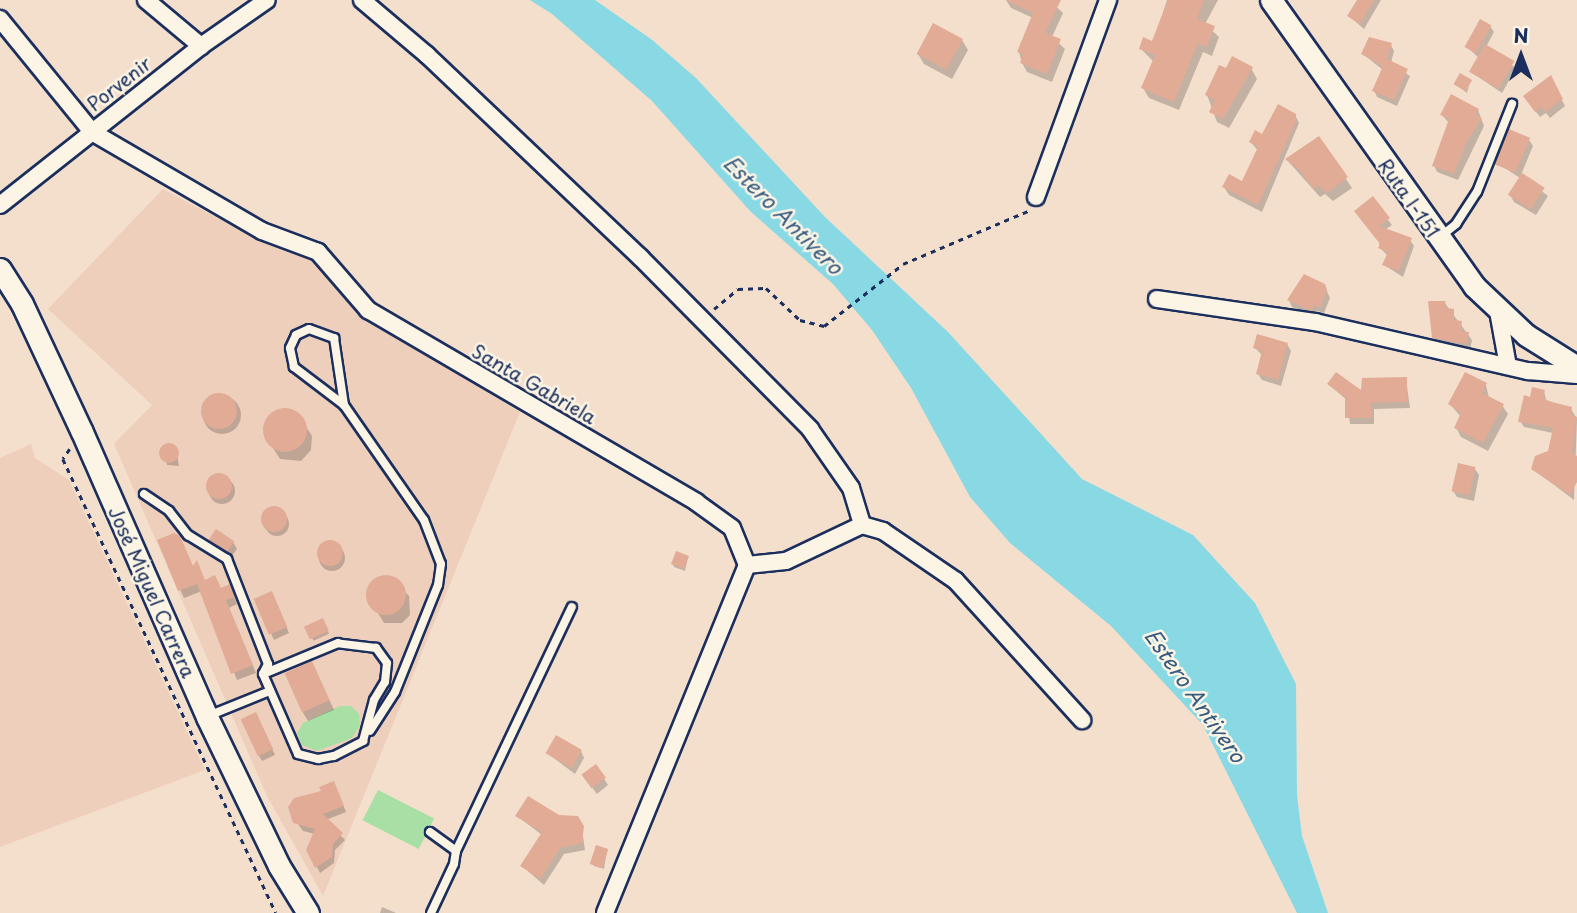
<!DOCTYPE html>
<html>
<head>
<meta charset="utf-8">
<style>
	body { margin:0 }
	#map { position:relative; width:1577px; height:913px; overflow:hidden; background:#f4dfcd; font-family:"Playpen Sans",sans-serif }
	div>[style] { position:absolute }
	.built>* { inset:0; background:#eecfbc }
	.green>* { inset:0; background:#a7dfa4; transform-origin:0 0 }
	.water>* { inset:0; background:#89d9e5 }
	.shadow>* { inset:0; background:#0003; transform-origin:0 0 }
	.round { border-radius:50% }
	.building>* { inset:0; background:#e1ab96; transform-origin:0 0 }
	.path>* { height:2.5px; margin-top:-1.25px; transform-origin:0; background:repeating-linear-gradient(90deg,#1b2f5e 0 5px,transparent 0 10px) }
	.roads { filter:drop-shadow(2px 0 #1b2f5e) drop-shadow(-2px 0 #1b2f5e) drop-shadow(0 2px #1b2f5e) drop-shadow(0 -2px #1b2f5e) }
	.lane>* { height:8px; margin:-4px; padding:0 4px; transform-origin:4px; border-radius:4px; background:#fcf5e5 }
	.street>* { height:16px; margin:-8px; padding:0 8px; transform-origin:8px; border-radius:8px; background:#fcf5e5 }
	.secondary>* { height:21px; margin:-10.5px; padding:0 10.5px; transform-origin:10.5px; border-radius:10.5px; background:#fcf5e5 }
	span { translate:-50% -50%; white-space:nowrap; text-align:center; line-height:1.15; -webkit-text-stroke:5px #fcf5e5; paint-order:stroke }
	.street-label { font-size:19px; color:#1b2f5e }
	.water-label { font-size:21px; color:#365a80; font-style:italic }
	.north { position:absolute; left:1486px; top:21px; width:70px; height:70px; -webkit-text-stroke:5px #fcf5e5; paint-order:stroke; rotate:0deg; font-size:19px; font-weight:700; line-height:28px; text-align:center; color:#1b2f5e }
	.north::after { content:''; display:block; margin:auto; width:24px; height:32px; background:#1b2f5e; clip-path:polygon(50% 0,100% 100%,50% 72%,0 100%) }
</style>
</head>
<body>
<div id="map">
	<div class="built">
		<i style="clip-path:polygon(163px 189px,249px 235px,307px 256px,362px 317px,520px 412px,323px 896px,267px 796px,114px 444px,152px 405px,48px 309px)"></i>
		<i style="clip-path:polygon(31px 444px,35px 458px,69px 480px,205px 770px,0 847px,0 458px)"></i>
	</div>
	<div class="green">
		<i style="clip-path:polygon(340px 706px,351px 706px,359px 714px,360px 726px,352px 738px,317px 751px,302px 745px,297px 733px,303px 723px)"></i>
		<i style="left:378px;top:790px;width:63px;height:34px;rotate:27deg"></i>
	</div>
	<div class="water">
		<i style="clip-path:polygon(530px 0,595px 0,651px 39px,696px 78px,825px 217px,948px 332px,1082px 479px,1193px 535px,1255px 603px,1296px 684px,1297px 795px,1302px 836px,1328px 913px,1297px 913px,1203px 725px,1111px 626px,1010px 543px,970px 497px,911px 388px,872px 330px,833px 284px,751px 212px,652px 101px,552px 14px)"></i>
	</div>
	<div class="shadow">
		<i style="clip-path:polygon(1006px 0,1049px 0,1063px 13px,1052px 37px,1065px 49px,1052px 82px,1027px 72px,1022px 63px,1019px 52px,1033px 18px,1011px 8px)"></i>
		<i style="clip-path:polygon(1167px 0,1218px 0,1205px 24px,1219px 37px,1212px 56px,1203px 52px,1179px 110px,1149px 98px,1143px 88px,1154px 62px,1141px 49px,1153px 43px)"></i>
		<i style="clip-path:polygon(1359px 0,1381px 0,1364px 29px,1349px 16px)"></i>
		<i style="clip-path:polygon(1490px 26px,1494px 32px,1486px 47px,1516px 68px,1502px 93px,1471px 72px,1479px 58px,1468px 48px)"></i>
		<i style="clip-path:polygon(962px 40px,968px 50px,952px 79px,924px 64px,918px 54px)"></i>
		<i style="clip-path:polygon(1391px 45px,1394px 51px,1391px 63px,1410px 76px,1397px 106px,1377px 97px,1374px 90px,1383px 70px,1363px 54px)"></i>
		<i style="clip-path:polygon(1251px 68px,1257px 79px,1229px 128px,1217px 122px,1207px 95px,1227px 71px)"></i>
		<i style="clip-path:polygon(1550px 77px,1565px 106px,1550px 118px,1546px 113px,1540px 117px,1529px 103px)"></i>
		<i style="clip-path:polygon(1470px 81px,1467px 93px,1455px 84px)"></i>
		<i style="clip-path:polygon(1478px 110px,1484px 126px,1458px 180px,1437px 172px,1434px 165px,1449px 123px,1442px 115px)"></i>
		<i style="clip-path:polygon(1295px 115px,1299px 123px,1262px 212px,1229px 195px,1224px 187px,1243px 183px,1258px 151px,1251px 142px)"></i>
		<i style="clip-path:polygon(1319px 139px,1352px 188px,1333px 201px,1325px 194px,1320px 197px,1287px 160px)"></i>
		<i style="clip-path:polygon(1529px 140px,1533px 146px,1521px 175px,1548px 196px,1536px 215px,1514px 202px,1510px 195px,1520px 178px,1497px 163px)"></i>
		<i style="clip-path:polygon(1372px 199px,1392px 225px,1385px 230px,1410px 240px,1414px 246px,1403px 277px,1384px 265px,1388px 256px,1380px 248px)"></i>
		<i style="clip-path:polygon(1324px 285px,1330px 298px,1324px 313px,1318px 311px,1315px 316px,1292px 307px,1289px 300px)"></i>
		<i style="clip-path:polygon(1444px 302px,1472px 340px,1470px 350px,1438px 344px,1434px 338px)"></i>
		<i style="clip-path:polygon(1287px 344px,1291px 351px,1281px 386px,1262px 380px,1258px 374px,1263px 356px,1255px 348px)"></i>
		<i style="clip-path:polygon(1406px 379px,1410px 408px,1374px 409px,1374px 424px,1350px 424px,1347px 400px,1329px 385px,1363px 393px)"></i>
		<i style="clip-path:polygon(1486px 385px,1489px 398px,1502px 405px,1508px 414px,1488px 451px,1461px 437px,1456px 427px,1461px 417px,1450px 404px)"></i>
		<i style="clip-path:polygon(1544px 391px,1546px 400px,1571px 409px,1577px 419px,1574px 500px,1533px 469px,1550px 452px,1553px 433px,1524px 427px,1520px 421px,1531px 399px)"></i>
		<i class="round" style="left:203px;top:396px;width:38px;height:38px"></i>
		<i style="clip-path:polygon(284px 410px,297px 413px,312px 436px,311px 450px,301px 461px,280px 459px,266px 437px,268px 419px)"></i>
		<i style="clip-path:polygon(165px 447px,176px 449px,179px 466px,167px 465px)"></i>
		<i style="clip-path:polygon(1475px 469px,1479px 475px,1474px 501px,1457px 497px,1453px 491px)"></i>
		<i class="round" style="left:209px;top:478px;width:26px;height:26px"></i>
		<i class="round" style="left:265px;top:512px;width:24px;height:24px"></i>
		<i style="clip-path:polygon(211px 540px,233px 542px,237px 549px,231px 557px)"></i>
		<i style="clip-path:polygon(159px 541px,205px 582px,233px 594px,237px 604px,229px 608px,256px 673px,237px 680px,202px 591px,184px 598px)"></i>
		<i class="round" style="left:319px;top:545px;width:26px;height:26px"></i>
		<i style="clip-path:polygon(688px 557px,685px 571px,674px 567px,673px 564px)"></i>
		<i style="clip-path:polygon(380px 578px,392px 578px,409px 596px,410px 615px,402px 623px,384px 623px,368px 597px,370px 585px)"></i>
		<i style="clip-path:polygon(256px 600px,275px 600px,289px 633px,274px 640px)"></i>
		<i style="left:323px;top:621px;width:14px;height:17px;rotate:65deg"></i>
		<i style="clip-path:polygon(312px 663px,334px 710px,308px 721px,302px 711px)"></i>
		<i style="clip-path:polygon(258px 719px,275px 755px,262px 761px,259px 756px)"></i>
		<i style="clip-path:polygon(581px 751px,584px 758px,575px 774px,547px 753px)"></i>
		<i style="clip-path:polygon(596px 766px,608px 785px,597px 794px,587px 781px)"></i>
		<i style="clip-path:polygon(337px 789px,346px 812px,326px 820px,345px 840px,335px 850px,334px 863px,320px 873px,308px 850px,315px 834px,303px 831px,290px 813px,295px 799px)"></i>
		<i style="clip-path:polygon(517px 816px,581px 822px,585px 850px,564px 854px,544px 885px,522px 866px,542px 835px)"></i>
		<i style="clip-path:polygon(607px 850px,604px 869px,594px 866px,593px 863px)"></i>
		<i style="clip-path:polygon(382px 907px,396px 913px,380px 913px)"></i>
	</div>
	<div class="building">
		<i style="clip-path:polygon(1006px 0,1061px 0,1045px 33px,1061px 39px,1047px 74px,1020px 63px,1023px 54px,1017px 52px,1033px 13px)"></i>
		<i style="clip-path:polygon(1168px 0,1204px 0,1197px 19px,1215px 26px,1207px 47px,1198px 43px,1174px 102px,1141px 88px,1155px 55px,1139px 49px,1143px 37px,1152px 41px)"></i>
		<i style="clip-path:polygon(1357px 0,1374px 0,1360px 24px,1347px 16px)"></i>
		<i style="left:1480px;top:19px;width:13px;height:32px;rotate:29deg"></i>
		<i style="left:933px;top:23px;width:34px;height:35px;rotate:28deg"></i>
		<i style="clip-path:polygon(1369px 37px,1392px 43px,1387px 59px,1408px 69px,1394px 100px,1372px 91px,1383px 66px,1361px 54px)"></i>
		<i style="left:1485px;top:44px;width:34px;height:32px;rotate:30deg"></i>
		<i style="clip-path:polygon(1232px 56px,1253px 67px,1223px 119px,1209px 112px,1215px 100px,1205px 95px,1219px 65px,1226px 68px)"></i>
		<i style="left:1460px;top:73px;width:14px;height:13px;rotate:30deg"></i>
		<i style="clip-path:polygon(1551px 75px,1563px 99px,1545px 112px,1541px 107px,1535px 112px,1523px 96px)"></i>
		<i style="clip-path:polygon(1451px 94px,1479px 109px,1476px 115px,1482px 118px,1467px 141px,1454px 174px,1432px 166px,1449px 119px,1440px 115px)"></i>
		<i style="clip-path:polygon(1278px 104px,1296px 114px,1296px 121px,1258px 205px,1222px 187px,1229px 174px,1242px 181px,1258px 147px,1249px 142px,1255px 130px,1262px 134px)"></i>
		<i style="left:1509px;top:129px;width:23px;height:38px;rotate:23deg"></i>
		<i style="clip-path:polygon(1319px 136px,1348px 177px,1327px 193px,1318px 185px,1313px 189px,1299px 169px,1285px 159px)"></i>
		<i style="left:1522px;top:173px;width:27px;height:26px;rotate:33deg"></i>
		<i style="clip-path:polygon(1373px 196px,1390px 218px,1379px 226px,1412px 238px,1399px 271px,1382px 265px,1388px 252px,1378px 248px,1380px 244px,1354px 211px)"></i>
		<i style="clip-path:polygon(1304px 274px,1325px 284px,1327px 290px,1320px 308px,1314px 305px,1312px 311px,1287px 300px)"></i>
		<i style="clip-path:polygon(1428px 301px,1445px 301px,1446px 308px,1454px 309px,1454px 320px,1462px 321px,1461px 331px,1469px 332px,1467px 344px,1432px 338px)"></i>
		<i style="clip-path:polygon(1257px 334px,1288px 343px,1278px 380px,1256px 374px,1262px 351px,1253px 348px)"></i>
		<i style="clip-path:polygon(1336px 372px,1361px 390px,1362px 378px,1407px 377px,1407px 402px,1371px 403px,1372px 418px,1345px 418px,1345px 397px,1327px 384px)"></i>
		<i style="clip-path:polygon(1465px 372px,1487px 383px,1482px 393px,1504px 404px,1483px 443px,1454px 428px,1461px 413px,1448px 404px)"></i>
		<i style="clip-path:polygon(1532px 387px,1545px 390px,1543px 397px,1548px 401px,1572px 407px,1571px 414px,1577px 417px,1572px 453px,1577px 456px,1577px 482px,1570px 495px,1531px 469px,1535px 456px,1548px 451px,1553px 428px,1518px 422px,1524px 395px,1530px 397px)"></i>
		<i class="round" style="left:201px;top:393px;width:36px;height:36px"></i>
		<i class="round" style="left:263px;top:408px;width:44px;height:44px"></i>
		<i class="round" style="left:159px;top:443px;width:20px;height:20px"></i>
		<i style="left:1458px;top:463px;width:18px;height:29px;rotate:13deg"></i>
		<i class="round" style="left:206px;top:473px;width:26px;height:26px"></i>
		<i class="round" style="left:261px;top:506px;width:26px;height:26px"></i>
		<i style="left:216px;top:529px;width:22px;height:13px;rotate:34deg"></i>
		<i style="clip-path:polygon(174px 533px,180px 536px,193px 566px,197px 560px,205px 580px,215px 575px,221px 588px,230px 584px,235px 597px,226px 600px,253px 665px,231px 674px,197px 584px,178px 591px,157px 540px)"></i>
		<i class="round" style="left:317px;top:540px;width:26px;height:26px"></i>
		<i style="left:676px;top:551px;width:14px;height:14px;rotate:21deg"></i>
		<i class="round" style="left:366px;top:575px;width:40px;height:40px"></i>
		<i style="left:272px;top:591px;width:39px;height:20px;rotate:67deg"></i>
		<i style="left:323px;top:618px;width:14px;height:21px;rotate:65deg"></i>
		<i style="left:312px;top:661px;width:43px;height:30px;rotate:66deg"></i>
		<i style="left:256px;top:712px;width:41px;height:17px;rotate:65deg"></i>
		<i style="left:556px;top:735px;width:30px;height:21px;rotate:30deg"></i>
		<i style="left:596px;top:764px;width:17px;height:18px;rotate:54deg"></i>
		<i style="clip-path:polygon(334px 781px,344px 806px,323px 814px,343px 833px,333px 844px,332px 857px,315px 868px,306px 850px,315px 829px,293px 823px,288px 807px,294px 798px,321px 791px,319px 787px)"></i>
		<i style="clip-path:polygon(528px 796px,559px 815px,578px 816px,584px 826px,582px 843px,560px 848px,540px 879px,520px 866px,542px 832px,515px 816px)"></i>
		<i style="left:596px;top:845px;width:13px;height:20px;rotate:18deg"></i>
	</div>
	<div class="path">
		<i style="left:714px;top:309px;width:31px;rotate:-40deg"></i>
		<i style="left:738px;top:289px;width:28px;rotate:-2deg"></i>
		<i style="left:766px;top:288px;width:47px;rotate:43.3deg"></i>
		<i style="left:800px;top:320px;width:25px;rotate:14deg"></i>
		<i style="left:824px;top:326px;width:100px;rotate:-38.1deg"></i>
		<i style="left:903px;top:264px;width:138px;rotate:-23deg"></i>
		<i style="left:70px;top:449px;width:12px;rotate:125deg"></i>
		<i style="left:63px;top:459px;width:501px;rotate:64.87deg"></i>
	</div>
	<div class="roads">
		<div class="lane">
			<i style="left:1440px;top:237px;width:21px;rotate:-39deg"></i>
			<i style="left:1456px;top:224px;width:38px;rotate:-57deg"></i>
			<i style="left:1477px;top:192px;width:95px;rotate:-68.3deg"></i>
			<i style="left:344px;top:405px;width:63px;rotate:-142.8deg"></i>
			<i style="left:294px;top:367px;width:19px;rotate:-102deg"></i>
			<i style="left:290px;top:348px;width:14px;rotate:-65deg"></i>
			<i style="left:296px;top:335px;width:14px;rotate:-25deg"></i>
			<i style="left:309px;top:329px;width:27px;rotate:20deg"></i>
			<i style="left:334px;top:338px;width:68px;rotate:81.5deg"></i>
			<i style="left:344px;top:405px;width:140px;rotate:55.2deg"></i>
			<i style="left:424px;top:520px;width:47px;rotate:68.9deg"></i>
			<i style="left:441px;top:564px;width:21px;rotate:98deg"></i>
			<i style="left:438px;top:585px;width:115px;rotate:111.9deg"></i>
			<i style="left:395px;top:692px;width:46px;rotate:122.7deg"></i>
			<i style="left:144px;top:494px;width:30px;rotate:34deg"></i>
			<i style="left:169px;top:511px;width:31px;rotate:52deg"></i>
			<i style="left:188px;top:535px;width:46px;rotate:31.6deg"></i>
			<i style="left:227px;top:559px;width:113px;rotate:68.7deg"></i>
			<i style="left:268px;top:664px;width:11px;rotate:117deg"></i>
			<i style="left:263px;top:674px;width:87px;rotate:66.4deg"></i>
			<i style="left:298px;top:754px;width:21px;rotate:14deg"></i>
			<i style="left:318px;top:759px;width:16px;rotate:-11deg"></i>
			<i style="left:334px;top:756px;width:33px;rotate:-27deg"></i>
			<i style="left:363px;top:741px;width:42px;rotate:-75deg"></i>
			<i style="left:374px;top:700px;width:21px;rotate:-59deg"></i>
			<i style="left:385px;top:682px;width:19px;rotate:-84deg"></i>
			<i style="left:387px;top:663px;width:19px;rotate:-126deg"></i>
			<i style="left:376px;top:648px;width:38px;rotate:-173deg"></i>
			<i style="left:338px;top:643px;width:81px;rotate:157.5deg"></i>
			<i style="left:208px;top:716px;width:67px;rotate:-22deg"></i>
			<i style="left:430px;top:832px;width:32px;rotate:36deg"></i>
			<i style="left:456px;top:851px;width:13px;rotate:99deg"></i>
			<i style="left:454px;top:864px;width:54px;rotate:115.1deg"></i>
			<i style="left:456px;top:851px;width:270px;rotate:-64.6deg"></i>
		</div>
		<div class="street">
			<i style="left:146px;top:0;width:72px;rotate:39.9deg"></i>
			<i style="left:362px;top:0;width:85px;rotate:40.2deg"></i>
			<i style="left:427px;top:55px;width:294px;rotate:43.5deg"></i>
			<i style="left:640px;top:257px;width:242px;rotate:45.3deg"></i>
			<i style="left:810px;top:429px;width:72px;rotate:55.2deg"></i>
			<i style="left:851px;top:488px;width:39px;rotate:73deg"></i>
			<i style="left:0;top:19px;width:146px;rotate:50.8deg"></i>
			<i style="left:92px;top:132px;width:197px;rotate:30.2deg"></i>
			<i style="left:262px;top:231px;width:60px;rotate:20.6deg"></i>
			<i style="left:318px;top:252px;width:77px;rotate:49.2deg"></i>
			<i style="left:368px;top:310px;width:380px;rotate:30.3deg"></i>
			<i style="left:696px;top:502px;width:44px;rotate:35.8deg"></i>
			<i style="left:732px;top:528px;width:40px;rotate:68deg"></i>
			<i style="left:747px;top:565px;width:376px;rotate:112.2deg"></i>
			<i style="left:1036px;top:197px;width:210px;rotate:-69.9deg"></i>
			<i style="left:0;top:205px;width:256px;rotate:-38.3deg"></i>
			<i style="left:201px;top:46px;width:80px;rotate:-34.9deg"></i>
			<i style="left:1157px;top:299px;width:160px;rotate:8.3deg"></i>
			<i style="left:1315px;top:322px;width:219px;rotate:13deg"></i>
			<i style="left:1528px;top:371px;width:49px;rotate:4.7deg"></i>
			<i style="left:1498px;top:311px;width:56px;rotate:79.7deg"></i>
			<i style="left:747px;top:565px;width:39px;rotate:-6deg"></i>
			<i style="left:786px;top:561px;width:84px;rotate:-25.3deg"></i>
			<i style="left:862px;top:525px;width:22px;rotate:16deg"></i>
			<i style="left:883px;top:531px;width:88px;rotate:34.4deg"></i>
			<i style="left:956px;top:581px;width:188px;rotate:47.8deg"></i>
		</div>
		<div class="secondary">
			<i style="left:1271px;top:0;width:351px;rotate:54.6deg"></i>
			<i style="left:1474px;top:286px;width:71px;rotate:43.3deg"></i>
			<i style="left:1526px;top:335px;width:60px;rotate:32.1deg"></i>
			<i style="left:0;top:269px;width:41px;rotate:57.8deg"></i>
			<i style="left:22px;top:304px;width:141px;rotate:64.9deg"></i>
			<i style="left:82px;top:432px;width:311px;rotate:66.3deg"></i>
			<i style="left:207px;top:717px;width:165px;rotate:64.2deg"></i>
			<i style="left:279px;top:866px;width:55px;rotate:58.3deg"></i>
		</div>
	</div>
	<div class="street-label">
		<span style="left:119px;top:84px;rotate:-38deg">Porvenir</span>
		<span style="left:1409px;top:198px;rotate:55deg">Ruta I-151</span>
		<span style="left:534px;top:384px;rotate:30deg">Santa Gabriela</span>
		<span style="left:152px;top:592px;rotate:66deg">José Miguel Carrera</span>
	</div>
	<div class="water-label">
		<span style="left:784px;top:214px;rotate:45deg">Estero Antivero</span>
		<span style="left:1196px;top:695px;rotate:55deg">Estero Antivero</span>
	</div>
	<div class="north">N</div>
</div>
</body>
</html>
